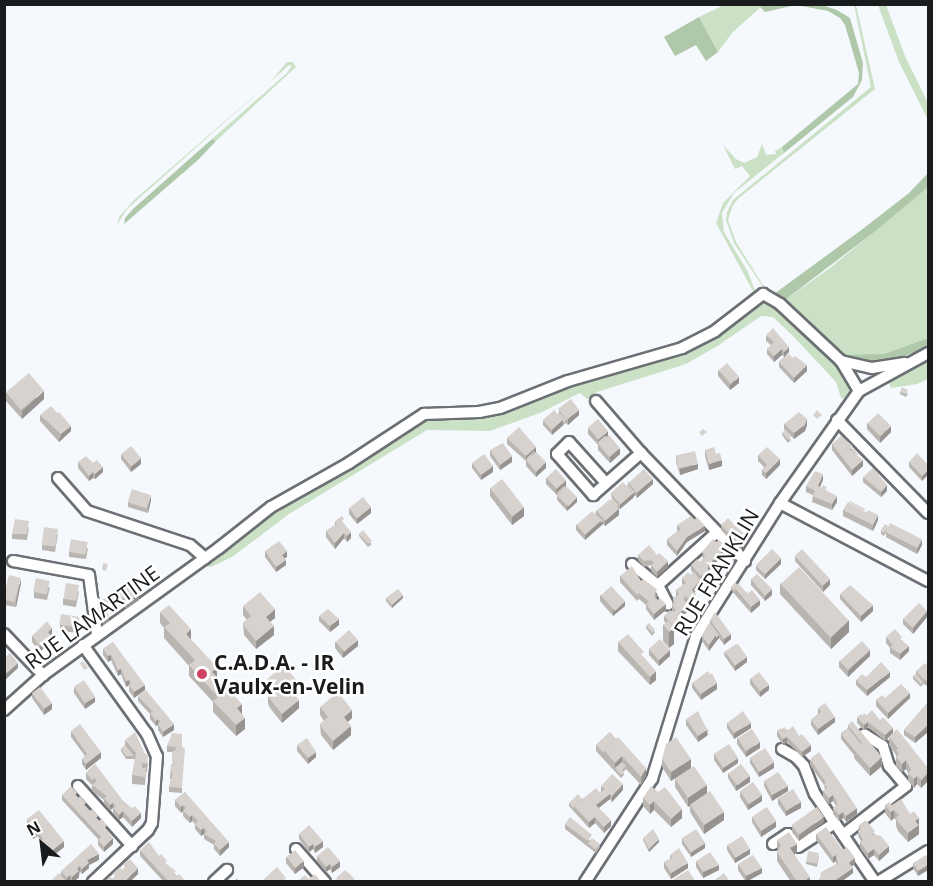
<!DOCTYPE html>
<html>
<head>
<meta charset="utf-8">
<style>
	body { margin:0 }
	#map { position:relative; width:933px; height:886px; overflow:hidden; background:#f5f9fe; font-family:"Open Sans",sans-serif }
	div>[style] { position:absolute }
	.green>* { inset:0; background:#cae1c5 }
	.forest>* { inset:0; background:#afc8a9 }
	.roads { filter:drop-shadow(2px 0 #6c7074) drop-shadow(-2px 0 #6c7074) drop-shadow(0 2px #6c7074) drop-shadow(0 -2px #6c7074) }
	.minor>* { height:10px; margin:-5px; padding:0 5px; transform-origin:5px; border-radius:5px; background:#fff }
	.wall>* { inset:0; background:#b9b5b1 }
	.shaded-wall>* { inset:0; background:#969390 }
	.building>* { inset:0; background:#d7d2ce; transform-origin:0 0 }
	.dots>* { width:16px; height:16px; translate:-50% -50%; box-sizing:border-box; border:3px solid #fff; border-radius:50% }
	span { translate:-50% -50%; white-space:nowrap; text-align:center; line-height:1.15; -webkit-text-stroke:5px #fff; paint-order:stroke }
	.street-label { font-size:21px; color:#191b1c }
	.poi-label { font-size:21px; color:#191b1c; font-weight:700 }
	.left { translate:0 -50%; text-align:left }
	.frame { position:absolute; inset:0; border:6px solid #191b1c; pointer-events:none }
	.north { position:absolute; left:12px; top:814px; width:60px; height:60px; -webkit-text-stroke:4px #fff; paint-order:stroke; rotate:332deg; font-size:16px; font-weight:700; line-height:24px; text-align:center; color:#191b1c }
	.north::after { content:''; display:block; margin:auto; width:21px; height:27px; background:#191b1c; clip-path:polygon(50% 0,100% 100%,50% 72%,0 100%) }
</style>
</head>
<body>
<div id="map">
	<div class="green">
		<i style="clip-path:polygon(747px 4px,763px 5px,732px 33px,718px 52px,699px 17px,724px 5px)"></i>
		<i style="clip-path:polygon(854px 5px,856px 5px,875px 89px,739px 198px,733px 205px,728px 220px,736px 242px,763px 285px,785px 300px,830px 268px,928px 187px,928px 338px,884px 354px,864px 356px,842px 356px,765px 290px,734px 243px,726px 220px,727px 212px,733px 200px,871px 87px)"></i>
		<i style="clip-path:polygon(878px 5px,886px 5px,905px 56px,928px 103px,928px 120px,899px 62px)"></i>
		<i style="clip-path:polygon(287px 62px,293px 62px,296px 67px,216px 141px,212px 139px,287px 73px,292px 66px,289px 65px,127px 209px,117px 225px,119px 217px,133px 201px,272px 80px)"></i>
		<i style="clip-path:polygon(762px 144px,766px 155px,776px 154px,775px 151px,782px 147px,784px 153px,734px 193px,722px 213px,724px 232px,748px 272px,755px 291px,753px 297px,706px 331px,729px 314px,753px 291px,716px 223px,723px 203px,750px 176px,742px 166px,735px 169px,723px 145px,736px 159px,744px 163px,757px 157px)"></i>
		<i style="clip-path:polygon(760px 303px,772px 304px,779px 308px,845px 373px,851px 385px,851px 393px,846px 399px,841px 398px,836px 382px,794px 337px,773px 317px,761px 316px,719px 345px,686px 364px,597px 392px,587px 399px,580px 393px,540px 413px,490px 431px,427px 430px,289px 514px,232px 557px,211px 567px,203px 566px,265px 515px,424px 417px,467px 417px,570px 383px,680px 352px)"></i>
		<i style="clip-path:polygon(928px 360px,928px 379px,917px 384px,891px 388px,889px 383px)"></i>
	</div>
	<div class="forest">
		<i style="clip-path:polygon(763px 5px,822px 5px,837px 10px,850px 18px,863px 63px,862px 80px,853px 97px,784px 153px,782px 147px,858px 84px,859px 73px,845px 25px,840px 18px,828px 11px,796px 5px,765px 12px,760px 7px)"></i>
		<i style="clip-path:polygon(699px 17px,718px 52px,706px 61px,696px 45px,675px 56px,664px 37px)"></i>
		<i style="clip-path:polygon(212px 139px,216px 141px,198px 160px,124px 224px,125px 218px,133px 209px)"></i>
		<i style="clip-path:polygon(928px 173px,928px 187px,878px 229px,785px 300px,778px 299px,774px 294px,864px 228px,909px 193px)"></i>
		<i style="clip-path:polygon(928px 338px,928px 346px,921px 350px,887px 362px,876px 364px,842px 355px,884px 354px)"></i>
	</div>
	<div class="roads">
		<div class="minor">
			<i style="left:841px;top:361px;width:32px;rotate:13deg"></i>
			<i style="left:872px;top:368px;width:33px;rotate:-9deg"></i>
			<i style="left:596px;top:401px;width:69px;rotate:49.1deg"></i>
			<i style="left:641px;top:453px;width:150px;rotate:46.1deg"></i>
			<i style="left:837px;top:420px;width:130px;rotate:45.6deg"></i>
			<i style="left:58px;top:478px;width:44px;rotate:48.7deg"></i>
			<i style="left:87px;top:511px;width:108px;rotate:18.3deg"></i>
			<i style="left:190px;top:545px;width:20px;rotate:41deg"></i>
			<i style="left:606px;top:483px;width:55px;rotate:-132.1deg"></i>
			<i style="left:569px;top:442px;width:17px;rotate:135deg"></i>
			<i style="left:557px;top:454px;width:55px;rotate:48.7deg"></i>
			<i style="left:593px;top:495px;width:64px;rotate:-41.2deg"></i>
			<i style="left:780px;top:503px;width:167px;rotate:27.8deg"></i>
			<i style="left:13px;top:561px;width:77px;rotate:10.4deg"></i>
			<i style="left:89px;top:575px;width:60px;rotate:82.3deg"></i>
			<i style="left:632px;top:564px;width:33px;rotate:39deg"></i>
			<i style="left:658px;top:585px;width:22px;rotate:63deg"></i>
			<i style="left:658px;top:585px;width:79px;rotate:-41.9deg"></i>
			<i style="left:4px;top:634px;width:57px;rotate:46.4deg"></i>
			<i style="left:83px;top:645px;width:110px;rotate:54.3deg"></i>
			<i style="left:147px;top:734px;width:24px;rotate:66deg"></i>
			<i style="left:157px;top:756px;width:67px;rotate:94.3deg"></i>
			<i style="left:152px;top:823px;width:8px;rotate:120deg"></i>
			<i style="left:148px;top:830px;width:76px;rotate:136.6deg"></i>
			<i style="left:4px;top:710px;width:52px;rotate:-41.9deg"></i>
			<i style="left:43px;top:675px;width:217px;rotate:-35.8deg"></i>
			<i style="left:219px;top:548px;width:66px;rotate:-38.3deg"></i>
			<i style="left:271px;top:507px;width:90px;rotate:-29.4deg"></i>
			<i style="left:349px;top:463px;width:90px;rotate:-33.2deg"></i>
			<i style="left:424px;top:414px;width:55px;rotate:-2.1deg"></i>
			<i style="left:479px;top:412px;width:21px;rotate:-11deg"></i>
			<i style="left:500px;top:408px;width:73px;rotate:-21.7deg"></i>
			<i style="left:568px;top:381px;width:119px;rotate:-16.1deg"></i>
			<i style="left:682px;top:348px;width:37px;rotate:-27deg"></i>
			<i style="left:715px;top:331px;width:61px;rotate:-37.6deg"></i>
			<i style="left:763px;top:294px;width:20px;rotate:30deg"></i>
			<i style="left:780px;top:304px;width:83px;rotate:43.1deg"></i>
			<i style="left:841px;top:361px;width:35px;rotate:59deg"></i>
			<i style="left:782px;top:749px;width:16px;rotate:30deg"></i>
			<i style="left:796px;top:757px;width:12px;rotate:48deg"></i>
			<i style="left:804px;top:766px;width:30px;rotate:69deg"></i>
			<i style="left:815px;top:794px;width:107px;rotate:55.7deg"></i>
			<i style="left:78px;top:786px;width:81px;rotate:48deg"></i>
			<i style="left:843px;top:835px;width:80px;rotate:-37.9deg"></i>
			<i style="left:906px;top:786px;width:26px;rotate:-130deg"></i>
			<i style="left:889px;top:766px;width:21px;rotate:-107deg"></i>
			<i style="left:883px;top:746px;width:22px;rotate:-148deg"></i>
			<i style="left:773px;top:844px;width:18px;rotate:-34deg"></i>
			<i style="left:788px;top:834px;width:16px;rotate:52deg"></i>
			<i style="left:798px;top:847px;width:44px;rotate:-33deg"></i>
			<i style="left:296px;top:849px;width:44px;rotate:48.7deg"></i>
			<i style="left:214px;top:882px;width:18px;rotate:-43deg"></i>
			<i style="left:585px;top:882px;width:123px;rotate:-57deg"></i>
			<i style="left:652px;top:779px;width:150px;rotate:-72.9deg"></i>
			<i style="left:696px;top:636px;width:157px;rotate:-57.7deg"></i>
			<i style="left:780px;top:503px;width:137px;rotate:-54.8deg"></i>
			<i style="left:859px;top:391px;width:79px;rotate:-28.8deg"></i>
			<i style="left:878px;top:882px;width:59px;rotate:-31.8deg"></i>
		</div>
	</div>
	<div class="wall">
		<i style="clip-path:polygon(766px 335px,789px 352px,785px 357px,793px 358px,807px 371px,794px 383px,779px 367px,779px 362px,784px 357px,782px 355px,774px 362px,767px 354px,767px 349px,771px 345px,766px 341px)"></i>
		<i style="clip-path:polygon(718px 370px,739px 383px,730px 390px,718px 376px)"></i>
		<i style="clip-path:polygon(900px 392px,908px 393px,906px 397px,900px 394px)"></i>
		<i style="clip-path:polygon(6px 393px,44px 399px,22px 419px,6px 401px)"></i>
		<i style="clip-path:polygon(559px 409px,579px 415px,568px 425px,566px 423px,552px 435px,543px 425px,543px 420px,558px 414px,559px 413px)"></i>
		<i style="clip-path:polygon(57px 413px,71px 431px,59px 442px,40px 421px,40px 415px)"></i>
		<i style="clip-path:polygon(867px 423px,891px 432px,880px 443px,867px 429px)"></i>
		<i style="clip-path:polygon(784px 424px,807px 425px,805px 431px,794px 439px,784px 429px)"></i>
		<i style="clip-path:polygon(588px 428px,608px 436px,620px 454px,610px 463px,598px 450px,598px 445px,588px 434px)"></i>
		<i style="clip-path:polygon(782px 433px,791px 440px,788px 443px,782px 435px)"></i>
		<i style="clip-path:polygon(507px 438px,536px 452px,546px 468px,536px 477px,526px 466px,526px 461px,507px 444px)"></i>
		<i style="clip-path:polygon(832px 444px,853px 449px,863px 466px,852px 476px,832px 450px)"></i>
		<i style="clip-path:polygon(490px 450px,512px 462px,500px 470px,490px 456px)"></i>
		<i style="clip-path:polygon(705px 450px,716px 454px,722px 466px,709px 470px,705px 456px)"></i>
		<i style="clip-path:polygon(121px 454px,141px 464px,131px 472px,121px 459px)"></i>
		<i style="clip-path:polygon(758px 455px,780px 465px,766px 479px,762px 475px,762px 470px,764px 467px,758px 461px)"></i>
		<i style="clip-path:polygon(676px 456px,698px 469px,680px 475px,676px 462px)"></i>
		<i style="clip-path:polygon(78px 462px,93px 463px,103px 472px,95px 479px,93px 478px,89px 481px,78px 468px)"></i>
		<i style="clip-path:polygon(909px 462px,928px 465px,922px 481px,909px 467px)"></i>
		<i style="clip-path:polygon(472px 463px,493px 472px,481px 480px,472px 468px)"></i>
		<i style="clip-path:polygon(863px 477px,887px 491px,881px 497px,863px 482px)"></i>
		<i style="clip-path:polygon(546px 478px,566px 486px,577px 502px,567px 511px,557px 500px,557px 495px,546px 484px)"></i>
		<i style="clip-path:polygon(823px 480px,820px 487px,827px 491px,837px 502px,832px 510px,812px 502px,813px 495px,806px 492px,806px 486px)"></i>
		<i style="clip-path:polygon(628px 482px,653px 484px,637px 498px,635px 495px,633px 497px,633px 498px,620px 509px,619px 509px,619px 515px,605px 526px,603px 524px,585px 540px,576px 530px,576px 525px,595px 515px,596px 511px,612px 500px,611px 494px,627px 486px,628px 485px)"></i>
		<i style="clip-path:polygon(490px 488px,524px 516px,512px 525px,490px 496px)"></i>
		<i style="clip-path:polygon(151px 500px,148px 513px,128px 507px,128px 502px)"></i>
		<i style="clip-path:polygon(349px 508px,371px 513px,357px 524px,349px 514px)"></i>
		<i style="clip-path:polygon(843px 510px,865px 512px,878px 520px,873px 531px,843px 516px)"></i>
		<i style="clip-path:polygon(335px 521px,344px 524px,351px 538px,347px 542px,344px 538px,335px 549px,326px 537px,326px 531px,335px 525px)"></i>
		<i style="clip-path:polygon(677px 525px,705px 531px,687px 542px,677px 556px,667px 545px,667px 539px,677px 532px)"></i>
		<i style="clip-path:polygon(721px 525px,746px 542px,740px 550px,721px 530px)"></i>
		<i style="clip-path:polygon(29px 527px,27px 540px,12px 539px,12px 534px)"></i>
		<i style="clip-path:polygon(888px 528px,912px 534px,922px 545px,917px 554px,886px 537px,886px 533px,884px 536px,881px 534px,881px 531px)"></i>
		<i style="clip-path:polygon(58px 534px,55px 552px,42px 550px,42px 545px)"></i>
		<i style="clip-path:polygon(359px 534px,372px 544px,368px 547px,359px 536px)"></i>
		<i style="clip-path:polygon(88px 548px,86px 559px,69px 557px,69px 552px)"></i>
		<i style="clip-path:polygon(265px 551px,287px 557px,285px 558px,286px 565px,276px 572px,265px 557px)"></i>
		<i style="clip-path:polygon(702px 552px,726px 553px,708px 571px,708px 576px,701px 582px,700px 581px,700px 586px,695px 592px,696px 600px,690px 606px,686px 602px,689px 611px,682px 616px,683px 623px,674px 632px,674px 644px,669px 648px,663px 641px,663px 625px,666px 623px,664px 621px,664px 616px,673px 612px,672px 611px,672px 605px,673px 599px,676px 596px,676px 590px,683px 585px,682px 584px,682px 578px,690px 575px,693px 573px,691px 570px,691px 565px,700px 562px,703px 559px)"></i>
		<i style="clip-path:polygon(638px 555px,657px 555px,668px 567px,657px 577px,651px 571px,651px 565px,644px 567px,638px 560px)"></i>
		<i style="clip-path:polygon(795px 556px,830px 585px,823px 592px,795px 561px)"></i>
		<i style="clip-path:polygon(781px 564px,765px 579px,756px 570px,756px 565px)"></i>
		<i style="clip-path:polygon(620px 576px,641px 581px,657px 595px,656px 599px,666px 610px,654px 620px,646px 609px,646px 605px,639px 599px,637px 601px,620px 582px)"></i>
		<i style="clip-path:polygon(751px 579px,772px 595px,765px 601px,751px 585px)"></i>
		<i style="clip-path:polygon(21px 583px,16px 607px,4px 605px,4px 596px)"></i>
		<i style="clip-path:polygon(780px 583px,849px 632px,831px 649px,780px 594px)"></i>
		<i style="clip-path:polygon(133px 584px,139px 600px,126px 609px,124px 604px,107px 612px,109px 621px,103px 625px,102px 600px)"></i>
		<i style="clip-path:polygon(738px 585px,760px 605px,751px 613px,731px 590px,731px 587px)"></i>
		<i style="clip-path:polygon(50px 587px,47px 600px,34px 598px,34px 592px)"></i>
		<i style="clip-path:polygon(79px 591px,76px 607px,63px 605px,63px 599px)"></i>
		<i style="clip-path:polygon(840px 594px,873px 611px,861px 622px,840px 599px)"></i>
		<i style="clip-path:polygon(600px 595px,625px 606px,613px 616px,600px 601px)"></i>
		<i style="clip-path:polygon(386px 598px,403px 598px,392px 608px,386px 601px)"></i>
		<i style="clip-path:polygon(243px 606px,275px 618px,270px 622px,274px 635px,256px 649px,244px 635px,243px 623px,247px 620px,243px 615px)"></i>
		<i style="clip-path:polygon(160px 612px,191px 640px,242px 714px,245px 729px,236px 736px,213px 712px,213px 702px,189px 676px,189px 666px,164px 638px,164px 628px,160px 623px)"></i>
		<i style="clip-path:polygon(319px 616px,339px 625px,330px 632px,319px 621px)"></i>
		<i style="clip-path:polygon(927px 617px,913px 634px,903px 624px,903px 619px)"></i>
		<i style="clip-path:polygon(710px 620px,731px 639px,724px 645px,719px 638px,709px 651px,702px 641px,702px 636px,710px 623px)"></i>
		<i style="clip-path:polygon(80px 623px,79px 633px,60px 631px,60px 625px)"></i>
		<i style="clip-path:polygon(646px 626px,655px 632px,652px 636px,646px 628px)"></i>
		<i style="clip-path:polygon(52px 634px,51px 635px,55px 646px,49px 650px,46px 646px,40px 652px,32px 642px,32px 636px)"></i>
		<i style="clip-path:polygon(886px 637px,902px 640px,909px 651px,900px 660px,890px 653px,890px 648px,886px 643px)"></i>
		<i style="clip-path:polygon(113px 642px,145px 690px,134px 698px,129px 691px,129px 685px,126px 687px,121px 674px,118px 676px,111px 660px,108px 662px,103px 655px,103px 649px)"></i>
		<i style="clip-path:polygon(335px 642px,358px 646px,343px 658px,335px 648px)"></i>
		<i style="clip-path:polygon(618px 642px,644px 658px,656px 680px,650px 685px,618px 651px)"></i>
		<i style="clip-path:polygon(649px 649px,670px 656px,659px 666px,649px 655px)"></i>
		<i style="clip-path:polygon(724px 652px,747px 662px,735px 671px,724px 655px)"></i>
		<i style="clip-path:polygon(870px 656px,848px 677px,839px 667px,839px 661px)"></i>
		<i style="clip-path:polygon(928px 666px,928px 686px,923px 684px,921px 687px,913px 679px,913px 676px,916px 674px,916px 671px)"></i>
		<i style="clip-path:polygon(866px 677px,890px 677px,867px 696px,856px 685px,856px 680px)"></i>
		<i style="clip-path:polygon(750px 678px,769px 690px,760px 697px,750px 684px)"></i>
		<i style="clip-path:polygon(267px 679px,299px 692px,295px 695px,299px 708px,282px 723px,270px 708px,268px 704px,268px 695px,272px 692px,267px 687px)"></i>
		<i style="clip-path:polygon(692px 683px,717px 689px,701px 700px,692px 688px)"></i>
		<i style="clip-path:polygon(74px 687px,95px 702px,85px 709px,74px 693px)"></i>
		<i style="clip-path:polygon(32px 693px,52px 709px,44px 715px,32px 698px)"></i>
		<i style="clip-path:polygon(138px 696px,174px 730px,163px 737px,158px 730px,158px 725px,156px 726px,150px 719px,150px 714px,138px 701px)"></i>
		<i style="clip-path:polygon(885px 698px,910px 698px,888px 719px,876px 706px,876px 700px)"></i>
		<i style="clip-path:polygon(928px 702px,928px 731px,915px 743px,904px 735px,904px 730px)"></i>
		<i style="clip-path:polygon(320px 707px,352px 718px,348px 722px,351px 735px,333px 750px,321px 735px,320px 724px,324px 721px,320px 715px)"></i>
		<i style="clip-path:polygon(818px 708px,835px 722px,818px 735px,811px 725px,811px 720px,818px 714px)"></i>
		<i style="clip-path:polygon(862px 716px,867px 716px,880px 720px,893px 733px,885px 741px,868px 727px,864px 730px,857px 723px,857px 717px)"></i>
		<i style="clip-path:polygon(686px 719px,709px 734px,698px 742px,686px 725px)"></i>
		<i style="clip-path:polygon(727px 723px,751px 728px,734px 739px,727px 728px)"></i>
		<i style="clip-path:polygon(848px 725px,882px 766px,870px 776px,854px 758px,854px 755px,841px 739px,841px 733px,848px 728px)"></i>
		<i style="clip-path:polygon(782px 729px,787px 730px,799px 736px,811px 751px,802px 757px,787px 742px,783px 745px,777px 736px,777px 731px)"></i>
		<i style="clip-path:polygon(71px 731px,101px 758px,86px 770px,82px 764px,82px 759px,85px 756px,71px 737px)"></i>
		<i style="clip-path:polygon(610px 732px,646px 776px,641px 785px,626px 769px,623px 772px,624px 775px,621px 778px,596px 751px,596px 745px)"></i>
		<i style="clip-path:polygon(182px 734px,182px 793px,169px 792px,169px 787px,171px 779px,170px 779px,171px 764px,173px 765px,172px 752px,167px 752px,167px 746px)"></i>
		<i style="clip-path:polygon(889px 737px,928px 768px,928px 781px,921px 788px,917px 784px,914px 788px,908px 781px,908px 773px,906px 769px,902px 772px,896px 766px,896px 755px,889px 745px)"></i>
		<i style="clip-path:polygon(737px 738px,760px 748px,746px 757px,737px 744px)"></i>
		<i style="clip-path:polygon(125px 740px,148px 763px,147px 772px,146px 772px,145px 785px,132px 784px,132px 775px,135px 760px,134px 759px,126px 759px,121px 751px,121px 749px,125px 745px)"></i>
		<i style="clip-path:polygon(297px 745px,316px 757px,308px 764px,297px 751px)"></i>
		<i style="clip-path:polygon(714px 754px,738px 763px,723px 773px,714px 760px)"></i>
		<i style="clip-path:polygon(750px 758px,774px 768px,759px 777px,750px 763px)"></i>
		<i style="clip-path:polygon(662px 759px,691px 768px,724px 820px,704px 834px,690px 812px,690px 805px,688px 807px,675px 787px,675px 779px,690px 768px,671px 781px,662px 767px)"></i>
		<i style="clip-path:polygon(810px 759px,857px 814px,846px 822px,843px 818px,839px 821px,833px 814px,833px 808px,836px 806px,833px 801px,829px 804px,823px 797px,823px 791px,825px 790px,824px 785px,810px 765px)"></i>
		<i style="clip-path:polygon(95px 764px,122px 800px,141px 818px,132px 827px,123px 817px,119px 820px,113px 813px,113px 808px,110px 810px,104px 804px,104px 800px,92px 791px,92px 785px,94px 783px,92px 785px,86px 779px,86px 773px)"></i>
		<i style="clip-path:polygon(728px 773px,750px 782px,736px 791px,728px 778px)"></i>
		<i style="clip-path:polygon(764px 781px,788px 791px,772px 801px,764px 786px)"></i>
		<i style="clip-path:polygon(601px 786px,623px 790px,612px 802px,610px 799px,599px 808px,611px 826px,604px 833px,595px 823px,589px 828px,569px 806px,569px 803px,582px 799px,600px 793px,601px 792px)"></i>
		<i style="clip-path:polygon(185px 792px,229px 847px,220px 856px,214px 849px,214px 845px,204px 839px,204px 834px,201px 836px,195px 829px,195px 824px,192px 821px,190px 823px,183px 816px,183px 811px,181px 813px,175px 806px,175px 800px)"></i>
		<i style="clip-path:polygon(658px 792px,682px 818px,671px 827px,654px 810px,650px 814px,643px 806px,643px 798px)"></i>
		<i style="clip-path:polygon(740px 792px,762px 801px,748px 810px,740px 797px)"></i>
		<i style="clip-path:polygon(62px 795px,77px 797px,107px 830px,113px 844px,104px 852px,98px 845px,98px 839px,62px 800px)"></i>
		<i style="clip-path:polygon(778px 798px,801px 808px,786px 816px,778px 804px)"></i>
		<i style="clip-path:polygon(885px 805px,892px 805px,910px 814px,919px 826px,919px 834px,908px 842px,898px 831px,896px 826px,896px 820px,894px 818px,891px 821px,885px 813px)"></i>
		<i style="clip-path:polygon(752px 817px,776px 827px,761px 837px,752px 822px)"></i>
		<i style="clip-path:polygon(27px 819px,64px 847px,53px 856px,49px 852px,46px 855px,40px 847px,41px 841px,37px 836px,33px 839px,27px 832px)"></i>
		<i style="clip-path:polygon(824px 822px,799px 841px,792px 832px,792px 826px)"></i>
		<i style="clip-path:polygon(565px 824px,600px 847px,596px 853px,565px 829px)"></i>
		<i style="clip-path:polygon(859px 825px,875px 834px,889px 852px,879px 861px,874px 855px,868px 859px,860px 848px,860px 842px,861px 841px,858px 836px)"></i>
		<i style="clip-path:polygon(299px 834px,323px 847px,315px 853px,313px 849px,309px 852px,299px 839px)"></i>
		<i style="clip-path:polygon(816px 834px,843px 850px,855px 864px,852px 866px,853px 873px,841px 882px,816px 882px,836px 864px,836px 861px,833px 863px,816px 840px)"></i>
		<i style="clip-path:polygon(643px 838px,659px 842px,649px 852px,643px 840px)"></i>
		<i style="clip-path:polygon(682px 838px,705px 848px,691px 857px,682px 844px)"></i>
		<i style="clip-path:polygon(777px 840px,797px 853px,794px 854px,810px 882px,791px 882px,777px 861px,777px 852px,778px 850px,777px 848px)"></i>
		<i style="clip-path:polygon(727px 845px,750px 854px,735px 863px,727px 850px)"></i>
		<i style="clip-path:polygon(140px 850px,159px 856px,176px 875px,186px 882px,164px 882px,140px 856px)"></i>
		<i style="clip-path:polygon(670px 855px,688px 868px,671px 879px,664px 868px,664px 862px,670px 859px)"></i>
		<i style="clip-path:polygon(317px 856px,340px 867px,332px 873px,330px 869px,326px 872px,317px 861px)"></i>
		<i style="clip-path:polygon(819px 856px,817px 867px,806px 864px,806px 862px)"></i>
		<i style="clip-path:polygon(286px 857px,304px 867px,295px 874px,286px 863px)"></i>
		<i style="clip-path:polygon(928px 859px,928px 870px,918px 876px,913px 868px,913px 863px)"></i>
		<i style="clip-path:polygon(99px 860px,89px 865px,89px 868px,82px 874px,80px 872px,79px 873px,79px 877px,74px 882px,70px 881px,50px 882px,61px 875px,61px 871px)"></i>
		<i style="clip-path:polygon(696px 861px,719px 870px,703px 878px,696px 867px)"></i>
		<i style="clip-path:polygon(738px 864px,762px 873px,746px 882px,738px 870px)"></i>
	</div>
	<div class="shaded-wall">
		<i style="clip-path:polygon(789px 347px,789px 352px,784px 357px,784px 352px)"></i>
		<i style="clip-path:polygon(782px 349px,782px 355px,774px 362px,774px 356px)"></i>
		<i style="clip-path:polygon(807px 365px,807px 371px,794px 383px,794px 378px)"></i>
		<i style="clip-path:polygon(739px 377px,739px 383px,730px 390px,730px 385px)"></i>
		<i style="clip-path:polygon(44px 391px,44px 399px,22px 419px,22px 411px)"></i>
		<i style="clip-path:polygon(579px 410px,579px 415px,568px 425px,568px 419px)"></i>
		<i style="clip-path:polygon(807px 419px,807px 425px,805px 431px,794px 439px,794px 433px)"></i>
		<i style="clip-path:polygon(563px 420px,563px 425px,552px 435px,552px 430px)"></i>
		<i style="clip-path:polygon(71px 426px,71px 431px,59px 442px,59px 439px,61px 437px,61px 434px)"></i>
		<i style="clip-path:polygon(891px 426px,891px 432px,880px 443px,880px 437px)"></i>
		<i style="clip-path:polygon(608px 431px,608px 436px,598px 442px,598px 440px)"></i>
		<i style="clip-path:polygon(536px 447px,536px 452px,527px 458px,526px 461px,526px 456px)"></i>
		<i style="clip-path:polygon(620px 448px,620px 454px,610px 463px,610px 457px)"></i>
		<i style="clip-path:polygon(512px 456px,512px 462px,500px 470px,500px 465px)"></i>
		<i style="clip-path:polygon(141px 458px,141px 464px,131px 472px,131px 466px)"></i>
		<i style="clip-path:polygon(780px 459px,780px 465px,766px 479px,766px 473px)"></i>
		<i style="clip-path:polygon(722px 460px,722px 466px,709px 470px,709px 464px)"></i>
		<i style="clip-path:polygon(863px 460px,863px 466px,852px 476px,852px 470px)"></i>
		<i style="clip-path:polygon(546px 462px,546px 468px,536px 477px,536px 472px)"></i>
		<i style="clip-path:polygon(698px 464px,698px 469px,680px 475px,680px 469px)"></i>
		<i style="clip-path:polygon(493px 466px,493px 472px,481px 480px,481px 475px)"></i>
		<i style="clip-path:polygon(103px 467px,103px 472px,95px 479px,95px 474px)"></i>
		<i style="clip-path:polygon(928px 470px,928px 475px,922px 481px,922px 476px)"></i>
		<i style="clip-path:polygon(93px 472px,93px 478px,89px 481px,89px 476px)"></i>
		<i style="clip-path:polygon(823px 474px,823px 480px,818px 491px,818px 486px)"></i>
		<i style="clip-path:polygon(653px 479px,653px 484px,637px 498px,637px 492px)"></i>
		<i style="clip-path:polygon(566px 480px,566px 486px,557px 492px,556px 495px,556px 490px)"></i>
		<i style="clip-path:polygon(887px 485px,887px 491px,881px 497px,881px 492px)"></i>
		<i style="clip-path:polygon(635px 492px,635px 495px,633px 498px,620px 509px,620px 504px,633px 493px)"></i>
		<i style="clip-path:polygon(151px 495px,151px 500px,148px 513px,148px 507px)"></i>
		<i style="clip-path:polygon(837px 496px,837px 502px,832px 510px,832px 504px)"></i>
		<i style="clip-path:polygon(577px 497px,577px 502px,567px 511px,567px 506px)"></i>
		<i style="clip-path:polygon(371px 507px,371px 513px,357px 524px,357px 518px)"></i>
		<i style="clip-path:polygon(524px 507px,524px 516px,512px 525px,512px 517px)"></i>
		<i style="clip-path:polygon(619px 509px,619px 515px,605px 526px,605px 521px)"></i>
		<i style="clip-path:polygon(878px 515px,878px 520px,873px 531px,873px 525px)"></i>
		<i style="clip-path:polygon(601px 521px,603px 521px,603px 524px,585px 540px,585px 535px)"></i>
		<i style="clip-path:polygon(705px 526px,705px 531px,687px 542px,677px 556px,677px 551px,687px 537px)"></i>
		<i style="clip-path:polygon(351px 532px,351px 538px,347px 542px,347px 536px)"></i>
		<i style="clip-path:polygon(344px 533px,344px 538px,335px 549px,335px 543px)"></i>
		<i style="clip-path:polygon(746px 536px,746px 542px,740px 550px,740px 544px)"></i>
		<i style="clip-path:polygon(922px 539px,922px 545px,917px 554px,917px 548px)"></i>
		<i style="clip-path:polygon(726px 547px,726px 553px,708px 571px,708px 565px)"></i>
		<i style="clip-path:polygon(287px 551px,287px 557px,282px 560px,282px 555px)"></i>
		<i style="clip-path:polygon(781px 558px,781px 564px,765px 579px,765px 574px)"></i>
		<i style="clip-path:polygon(286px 560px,286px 565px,276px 572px,276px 567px)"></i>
		<i style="clip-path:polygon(668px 561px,668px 567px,657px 577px,657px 572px)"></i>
		<i style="clip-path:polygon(708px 571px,708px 576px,701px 582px,701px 576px)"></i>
		<i style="clip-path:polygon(21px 578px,21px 583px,16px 607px,16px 601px)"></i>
		<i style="clip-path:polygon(830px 579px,830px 585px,823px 592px,823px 586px)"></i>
		<i style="clip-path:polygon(700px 580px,700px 586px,692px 595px,692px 590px)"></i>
		<i style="clip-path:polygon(772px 589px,772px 595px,765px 601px,765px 596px)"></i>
		<i style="clip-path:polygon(139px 594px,139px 600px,126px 609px,126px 603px)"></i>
		<i style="clip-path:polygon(403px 595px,403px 598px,392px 608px,392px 605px)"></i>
		<i style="clip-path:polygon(696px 595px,696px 600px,690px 606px,690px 600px)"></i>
		<i style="clip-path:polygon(124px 598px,124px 604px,103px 614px,103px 608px)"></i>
		<i style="clip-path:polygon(760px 600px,760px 605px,751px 613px,751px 607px)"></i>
		<i style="clip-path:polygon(625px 601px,625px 606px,613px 616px,613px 610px)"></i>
		<i style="clip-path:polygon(666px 604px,666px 610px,654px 620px,654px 614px)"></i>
		<i style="clip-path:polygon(873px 605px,873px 611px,861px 622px,861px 616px)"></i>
		<i style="clip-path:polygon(689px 606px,689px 611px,679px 618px,679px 613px)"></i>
		<i style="clip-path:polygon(275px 609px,275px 618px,266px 625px,266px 617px)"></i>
		<i style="clip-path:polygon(927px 611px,927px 617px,913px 634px,913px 628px)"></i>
		<i style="clip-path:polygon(683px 617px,683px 623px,674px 632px,674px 627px)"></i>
		<i style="clip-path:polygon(109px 618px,109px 621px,103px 625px,103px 622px)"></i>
		<i style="clip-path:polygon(339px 619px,339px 625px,330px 632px,330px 626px)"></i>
		<i style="clip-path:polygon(849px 620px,849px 632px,831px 649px,831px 638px)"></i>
		<i style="clip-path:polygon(274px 626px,274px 635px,256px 649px,256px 641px)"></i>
		<i style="clip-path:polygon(52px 628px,52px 634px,48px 637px,48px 632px)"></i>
		<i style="clip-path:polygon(674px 628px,674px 644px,669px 648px,669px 632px)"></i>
		<i style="clip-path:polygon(191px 629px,191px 640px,186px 634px)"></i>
		<i style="clip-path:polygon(731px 634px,731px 639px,724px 645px,724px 639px)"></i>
		<i style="clip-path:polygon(716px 635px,719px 635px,719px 638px,709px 651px,709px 645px)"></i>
		<i style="clip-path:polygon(55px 640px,55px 646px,49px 650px,49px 645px)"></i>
		<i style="clip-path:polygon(358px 640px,358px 646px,343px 658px,343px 652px)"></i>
		<i style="clip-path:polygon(46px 641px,46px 646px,40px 652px,40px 646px)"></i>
		<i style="clip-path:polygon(909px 646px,909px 651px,900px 660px,900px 654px)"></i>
		<i style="clip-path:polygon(670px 650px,670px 656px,659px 666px,659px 660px)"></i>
		<i style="clip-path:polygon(870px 650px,870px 656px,848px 677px,848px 671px)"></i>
		<i style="clip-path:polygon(111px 655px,111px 660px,108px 662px,108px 656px)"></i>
		<i style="clip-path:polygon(747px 657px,747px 662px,735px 671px,735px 665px)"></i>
		<i style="clip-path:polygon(18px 663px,18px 668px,4px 681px,4px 675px)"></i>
		<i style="clip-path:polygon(217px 667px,217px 678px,212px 672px)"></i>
		<i style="clip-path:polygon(121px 669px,121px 674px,118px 676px,118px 670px)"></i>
		<i style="clip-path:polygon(656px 671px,656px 680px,650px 685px,650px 677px)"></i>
		<i style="clip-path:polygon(890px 672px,890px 677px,867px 696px,867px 690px)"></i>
		<i style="clip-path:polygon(129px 680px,129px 685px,126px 687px,126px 681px)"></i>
		<i style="clip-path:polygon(299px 683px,299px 692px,291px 698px,291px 690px)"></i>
		<i style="clip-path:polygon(717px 683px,717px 689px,701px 700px,701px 694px)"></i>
		<i style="clip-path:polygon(145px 685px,145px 690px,134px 698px,134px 692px)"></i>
		<i style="clip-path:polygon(769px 685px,769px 690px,760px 697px,760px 691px)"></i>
		<i style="clip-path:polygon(910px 693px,910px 698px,888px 719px,888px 713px)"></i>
		<i style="clip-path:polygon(95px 697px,95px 702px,85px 709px,85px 704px)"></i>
		<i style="clip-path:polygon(299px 700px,299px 708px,282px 723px,282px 714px)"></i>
		<i style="clip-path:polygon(52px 703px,52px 709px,44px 715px,44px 709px)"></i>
		<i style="clip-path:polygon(242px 704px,242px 715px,237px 708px)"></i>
		<i style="clip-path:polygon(352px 710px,352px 718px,344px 725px,344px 717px)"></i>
		<i style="clip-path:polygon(835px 717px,835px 722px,818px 735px,818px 729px)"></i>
		<i style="clip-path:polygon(245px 718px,245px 729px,236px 736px,236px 725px)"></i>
		<i style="clip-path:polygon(158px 719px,158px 725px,156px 726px,156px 721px)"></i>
		<i style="clip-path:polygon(868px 722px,868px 727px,864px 730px,864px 725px)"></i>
		<i style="clip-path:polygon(751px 723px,751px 728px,734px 739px,734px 733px)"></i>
		<i style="clip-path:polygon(174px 724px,174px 730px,163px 737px,163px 732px)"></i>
		<i style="clip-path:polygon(928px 725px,928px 731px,927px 733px,915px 743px,915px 737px)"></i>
		<i style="clip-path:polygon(351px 726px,351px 735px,333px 750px,333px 741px)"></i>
		<i style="clip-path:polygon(893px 728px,893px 733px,885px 741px,885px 735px)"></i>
		<i style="clip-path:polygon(707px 730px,707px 736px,698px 742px,698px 736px)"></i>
		<i style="clip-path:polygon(787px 737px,787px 742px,783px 745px,783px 739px)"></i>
		<i style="clip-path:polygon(760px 742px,760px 748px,746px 757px,746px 752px)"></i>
		<i style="clip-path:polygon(811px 745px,811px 751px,802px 757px,802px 752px)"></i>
		<i style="clip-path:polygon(101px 752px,101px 758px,86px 770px,86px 764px)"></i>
		<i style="clip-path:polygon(316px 752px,316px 757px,308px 764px,308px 758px)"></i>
		<i style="clip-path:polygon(622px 756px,622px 764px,615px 768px,615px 771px,615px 763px)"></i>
		<i style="clip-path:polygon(882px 757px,882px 766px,870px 776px,870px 768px)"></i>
		<i style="clip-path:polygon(738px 758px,738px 763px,723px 773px,723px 768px)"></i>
		<i style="clip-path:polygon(691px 759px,691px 768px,671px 781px,671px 772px)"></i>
		<i style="clip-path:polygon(906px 760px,906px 769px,902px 772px,902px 764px)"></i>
		<i style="clip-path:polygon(774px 762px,774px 768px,759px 777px,759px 772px)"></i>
		<i style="clip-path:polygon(646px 768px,646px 776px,641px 785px,641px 777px)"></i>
		<i style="clip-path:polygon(928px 773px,928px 781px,921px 788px,921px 780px)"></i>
		<i style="clip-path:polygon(750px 776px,750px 782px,736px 791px,736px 785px)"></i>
		<i style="clip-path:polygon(917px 776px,917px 784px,914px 788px,914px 779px)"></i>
		<i style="clip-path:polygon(623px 784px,623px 790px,612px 802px,612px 796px)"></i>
		<i style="clip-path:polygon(707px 785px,707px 794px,688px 807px,688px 798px)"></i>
		<i style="clip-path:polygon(788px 786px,788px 791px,772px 801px,772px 795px)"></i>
		<i style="clip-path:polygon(610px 794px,610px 799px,596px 810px,596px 805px)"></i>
		<i style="clip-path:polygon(762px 795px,762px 801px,748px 810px,748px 805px)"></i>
		<i style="clip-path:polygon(833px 795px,833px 801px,829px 804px,829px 798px)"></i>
		<i style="clip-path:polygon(654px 801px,654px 810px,650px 814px,650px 805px)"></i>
		<i style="clip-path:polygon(801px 802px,801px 808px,786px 816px,786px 810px)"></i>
		<i style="clip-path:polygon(113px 803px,113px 808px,110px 810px,110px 805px)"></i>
		<i style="clip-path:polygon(183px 805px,183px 811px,181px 813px,181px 807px)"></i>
		<i style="clip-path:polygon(857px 808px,857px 814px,846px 822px,846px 816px)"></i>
		<i style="clip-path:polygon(682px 809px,682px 818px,671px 827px,671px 819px)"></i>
		<i style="clip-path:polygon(894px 810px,894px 818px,891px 821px,891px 812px)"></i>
		<i style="clip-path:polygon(123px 811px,123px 817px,119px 820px,119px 815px)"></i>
		<i style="clip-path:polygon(724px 812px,724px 820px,704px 834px,704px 825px)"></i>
		<i style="clip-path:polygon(843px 812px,843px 818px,839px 821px,839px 815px)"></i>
		<i style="clip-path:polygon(141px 813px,141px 818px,132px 827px,132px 821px)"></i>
		<i style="clip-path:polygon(192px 815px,192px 821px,190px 823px,190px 817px)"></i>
		<i style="clip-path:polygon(595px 817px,595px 823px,589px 828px,589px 822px)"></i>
		<i style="clip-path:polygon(824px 817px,824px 822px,799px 841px,799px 835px)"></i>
		<i style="clip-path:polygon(919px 818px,919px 834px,908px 842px,908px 833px,915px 821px)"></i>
		<i style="clip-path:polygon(611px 820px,611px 826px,604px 833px,604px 827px)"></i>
		<i style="clip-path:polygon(776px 821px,776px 827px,761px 837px,761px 831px)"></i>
		<i style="clip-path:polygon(204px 828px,204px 834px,201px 836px,201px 830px)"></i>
		<i style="clip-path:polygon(37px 831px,37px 836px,33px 839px,33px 833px)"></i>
		<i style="clip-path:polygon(113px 838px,113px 844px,104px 852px,104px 847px)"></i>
		<i style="clip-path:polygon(659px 839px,659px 842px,649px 852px,649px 849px)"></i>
		<i style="clip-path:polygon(64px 841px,64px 847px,53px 856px,53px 850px)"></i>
		<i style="clip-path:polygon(323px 841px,323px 847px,315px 853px,315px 847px)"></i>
		<i style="clip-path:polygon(229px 842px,229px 847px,220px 856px,220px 850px)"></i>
		<i style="clip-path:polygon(705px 843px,705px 848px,691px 857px,691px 852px)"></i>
		<i style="clip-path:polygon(313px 844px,313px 849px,309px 852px,309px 847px)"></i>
		<i style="clip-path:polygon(797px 844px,797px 853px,790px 857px,790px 848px)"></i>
		<i style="clip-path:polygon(49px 846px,49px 852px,46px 855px,46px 849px)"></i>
		<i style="clip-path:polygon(889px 846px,889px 852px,879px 861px,879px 855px)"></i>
		<i style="clip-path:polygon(750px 849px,750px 854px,735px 863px,735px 858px)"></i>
		<i style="clip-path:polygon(874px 849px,874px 855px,868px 859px,868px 853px)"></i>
		<i style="clip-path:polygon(99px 854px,99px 860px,89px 865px,89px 868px,82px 874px,82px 869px,87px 860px)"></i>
		<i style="clip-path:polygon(836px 855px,836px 861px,833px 863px,833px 857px)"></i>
		<i style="clip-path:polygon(855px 858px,855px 864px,849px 868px,849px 863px)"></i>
		<i style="clip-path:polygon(304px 861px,304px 867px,295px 874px,295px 869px)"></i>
		<i style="clip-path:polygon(340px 861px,340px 867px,332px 873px,332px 867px)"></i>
		<i style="clip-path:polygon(688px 863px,688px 868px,671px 879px,671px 873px)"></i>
		<i style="clip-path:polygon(330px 864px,330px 869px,326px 872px,326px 867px)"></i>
		<i style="clip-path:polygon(719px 865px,719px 870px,703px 878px,703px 872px)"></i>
		<i style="clip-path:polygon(928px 865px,928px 870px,918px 876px,918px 871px)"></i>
		<i style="clip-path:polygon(80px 866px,79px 877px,74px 882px,72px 882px,72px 877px,77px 869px)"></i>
		<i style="clip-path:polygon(138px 868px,138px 874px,130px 882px,124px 882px)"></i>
		<i style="clip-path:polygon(762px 868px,762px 873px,746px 882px,746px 876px)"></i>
		<i style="clip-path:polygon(853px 868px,853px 873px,841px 882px,833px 882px)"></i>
		<i style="clip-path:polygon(70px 875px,70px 881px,67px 882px,67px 878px)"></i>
		<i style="clip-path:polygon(810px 877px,810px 882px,803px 882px)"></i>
	</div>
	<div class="building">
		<i style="clip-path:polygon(773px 328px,789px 347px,784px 352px,782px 349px,774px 356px,767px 349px,774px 342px,766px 335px)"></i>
		<i style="clip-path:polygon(789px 354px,793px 358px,795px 356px,807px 365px,794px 378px,779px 362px)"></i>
		<i style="left:727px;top:363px;width:18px;height:11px;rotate:49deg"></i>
		<i style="left:29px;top:373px;width:23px;height:30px;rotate:50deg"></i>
		<i style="clip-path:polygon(902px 387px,908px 390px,906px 394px,900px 392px)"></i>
		<i style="left:571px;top:399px;width:14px;height:16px;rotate:54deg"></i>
		<i style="clip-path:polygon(51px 406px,57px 413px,59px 412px,71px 426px,61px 434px,40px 415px)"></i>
		<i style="left:554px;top:410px;width:13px;height:15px;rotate:48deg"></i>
		<i style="clip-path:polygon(817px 410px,822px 415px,817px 419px,813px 415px)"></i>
		<i style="clip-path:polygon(799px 412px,807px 419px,805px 425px,794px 433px,784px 424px)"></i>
		<i style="clip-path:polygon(560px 413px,566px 420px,563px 423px,563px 420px,558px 414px)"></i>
		<i style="left:878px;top:413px;width:18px;height:15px;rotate:45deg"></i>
		<i style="left:598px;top:419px;width:16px;height:13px;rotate:50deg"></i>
		<i style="clip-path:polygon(519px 427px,536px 447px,526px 456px,507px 438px)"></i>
		<i style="clip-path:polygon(703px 429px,707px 432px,702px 436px,699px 432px)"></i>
		<i style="left:785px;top:430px;width:9px;height:4px;rotate:49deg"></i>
		<i style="left:609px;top:435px;width:17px;height:14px;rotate:50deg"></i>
		<i style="clip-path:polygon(605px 436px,607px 437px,599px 443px,598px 442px)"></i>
		<i style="clip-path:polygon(841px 436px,853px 446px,849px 449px,863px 460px,852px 470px,832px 444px)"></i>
		<i style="clip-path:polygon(503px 443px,512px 456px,500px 465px,490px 450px)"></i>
		<i style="left:131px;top:446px;width:16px;height:13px;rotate:50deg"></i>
		<i style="clip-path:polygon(714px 447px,716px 454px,720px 453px,722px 460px,709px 464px,705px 450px)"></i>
		<i style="clip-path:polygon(767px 447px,780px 459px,766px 473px,762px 470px,767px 465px,758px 455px)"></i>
		<i style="clip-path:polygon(853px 449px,858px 454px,857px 455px,851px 451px)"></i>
		<i style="left:534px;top:451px;width:1px;height:10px;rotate:45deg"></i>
		<i style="left:695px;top:451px;width:13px;height:20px;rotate:77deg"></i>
		<i style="clip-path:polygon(536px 452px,546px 462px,536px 472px,526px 460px)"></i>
		<i style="clip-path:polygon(917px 453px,928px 465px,928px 470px,922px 476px,909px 462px)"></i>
		<i style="left:484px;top:454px;width:15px;height:15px;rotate:53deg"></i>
		<i style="clip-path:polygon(86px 456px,93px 463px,97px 460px,103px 467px,95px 474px,93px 472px,89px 476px,78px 462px)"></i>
		<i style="clip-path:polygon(873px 468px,887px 485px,881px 492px,863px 477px)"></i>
		<i style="left:556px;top:469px;width:15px;height:13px;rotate:48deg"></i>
		<i style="left:644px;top:469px;width:13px;height:21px;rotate:48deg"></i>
		<i style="clip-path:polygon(815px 471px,823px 474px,818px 486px,822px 488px,823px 485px,827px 487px,825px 490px,837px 496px,832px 504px,812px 496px,815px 491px,806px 486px)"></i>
		<i style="left:502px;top:479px;width:36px;height:15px;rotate:52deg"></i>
		<i style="left:623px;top:482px;width:15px;height:17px;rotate:48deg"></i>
		<i style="clip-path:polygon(628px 485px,635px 492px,633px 494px,633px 493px,627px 486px)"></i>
		<i style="left:564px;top:486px;width:1px;height:9px;rotate:45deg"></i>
		<i style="left:566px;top:486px;width:16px;height:13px;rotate:45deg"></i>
		<i style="left:132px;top:489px;width:20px;height:14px;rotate:18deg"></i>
		<i style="left:363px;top:497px;width:13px;height:18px;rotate:51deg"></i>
		<i style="left:610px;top:499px;width:13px;height:18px;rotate:48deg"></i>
		<i style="clip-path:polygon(613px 499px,619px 505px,617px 507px,611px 500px)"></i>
		<i style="clip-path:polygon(850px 501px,865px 509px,864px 511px,849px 502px)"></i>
		<i style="clip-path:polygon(848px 502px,867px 513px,868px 510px,878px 515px,873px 525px,843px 510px)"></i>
		<i style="left:592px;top:511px;width:13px;height:21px;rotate:48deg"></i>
		<i style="clip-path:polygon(596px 514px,603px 521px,601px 523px,601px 521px,595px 515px)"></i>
		<i style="clip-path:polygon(342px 516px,344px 519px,342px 521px,351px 532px,347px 536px,344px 533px,335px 543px,326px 531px,337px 524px,335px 521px)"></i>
		<i style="clip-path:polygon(691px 516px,694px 520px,697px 517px,705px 526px,687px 537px,677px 551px,667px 539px,681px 529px,677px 525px)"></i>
		<i style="left:728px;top:518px;width:25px;height:10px;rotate:45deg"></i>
		<i style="clip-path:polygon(15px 519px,29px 521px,27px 534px,12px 534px)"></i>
		<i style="left:890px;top:523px;width:36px;height:10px;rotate:27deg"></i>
		<i style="left:885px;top:524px;width:4px;height:8px;rotate:34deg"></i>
		<i style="left:44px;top:527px;width:14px;height:18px;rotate:8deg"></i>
		<i style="clip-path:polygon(363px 530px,372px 541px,368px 544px,359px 534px)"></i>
		<i style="left:71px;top:539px;width:17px;height:13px;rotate:10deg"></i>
		<i style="clip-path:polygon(713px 539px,716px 542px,719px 540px,726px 547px,708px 565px,708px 571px,701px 576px,691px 565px,697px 559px,700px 562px,703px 559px,705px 555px,702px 552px)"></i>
		<i style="clip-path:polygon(279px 541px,287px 551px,282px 555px,286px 560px,276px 567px,265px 551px)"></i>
		<i style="clip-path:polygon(649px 545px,657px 555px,659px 553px,668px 561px,657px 572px,651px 565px,654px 563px,651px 560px,644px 561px,638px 555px)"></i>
		<i style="left:772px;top:549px;width:13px;height:23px;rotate:45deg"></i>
		<i style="left:802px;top:549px;width:41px;height:10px;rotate:47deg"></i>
		<i style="clip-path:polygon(103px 563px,108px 564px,106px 571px,102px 570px)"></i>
		<i style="clip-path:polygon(632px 566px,641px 581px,643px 579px,657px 589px,654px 597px,657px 600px,660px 598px,666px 604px,654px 614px,646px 604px,649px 602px,646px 599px,639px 593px,637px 595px,620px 576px)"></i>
		<i style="left:799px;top:567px;width:73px;height:25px;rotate:47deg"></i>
		<i style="clip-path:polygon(688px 572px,690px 575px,694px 572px,700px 580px,692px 590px,696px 595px,690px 600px,686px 596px,683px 599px,689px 606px,679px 613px,683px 617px,674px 627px,664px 616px,670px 610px,673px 612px,676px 610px,672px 605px,675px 602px,673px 599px,679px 594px,676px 590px,686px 583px,682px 578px)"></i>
		<i style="clip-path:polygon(757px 574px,772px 589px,765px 596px,751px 579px)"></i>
		<i style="left:9px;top:575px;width:12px;height:25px;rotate:14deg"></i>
		<i style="left:36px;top:578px;width:14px;height:14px;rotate:12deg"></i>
		<i style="clip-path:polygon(735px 582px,738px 585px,735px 588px,735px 591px,731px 587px)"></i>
		<i style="left:66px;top:583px;width:13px;height:16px;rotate:9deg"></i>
		<i style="clip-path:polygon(133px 584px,139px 594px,126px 603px,124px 598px,103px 608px,102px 600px)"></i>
		<i style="clip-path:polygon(739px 584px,747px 594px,752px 590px,760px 600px,751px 607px,735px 588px)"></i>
		<i style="clip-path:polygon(850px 585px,873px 605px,861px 616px,840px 594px)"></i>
		<i style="left:611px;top:586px;width:21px;height:14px;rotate:47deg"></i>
		<i style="clip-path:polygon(398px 589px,403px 595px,392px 605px,386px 598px)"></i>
		<i style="clip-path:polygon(260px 592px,275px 609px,266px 617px,274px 626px,256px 641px,244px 626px,243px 623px,251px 616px,243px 606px)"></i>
		<i style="clip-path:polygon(919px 603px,927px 611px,913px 628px,903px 619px)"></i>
		<i style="clip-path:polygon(169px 605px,191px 629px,186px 634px,217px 667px,212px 672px,242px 704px,237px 708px,245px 718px,236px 725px,213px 701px,218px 697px,189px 665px,195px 660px,164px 627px,170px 623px,160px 612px)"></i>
		<i style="clip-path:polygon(107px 609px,109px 618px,103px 622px,102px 612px)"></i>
		<i style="clip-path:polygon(328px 609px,339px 619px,330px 626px,319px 616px)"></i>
		<i style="clip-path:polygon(715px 612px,731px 634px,724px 639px,710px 620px)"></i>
		<i style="left:61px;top:614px;width:19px;height:11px;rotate:9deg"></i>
		<i style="clip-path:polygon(47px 621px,52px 628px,48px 632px,55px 640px,49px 645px,46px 641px,40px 646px,32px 636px)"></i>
		<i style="left:668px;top:621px;width:9px;height:6px;rotate:49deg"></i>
		<i style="left:649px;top:623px;width:9px;height:4px;rotate:49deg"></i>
		<i style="clip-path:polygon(710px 623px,719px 635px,716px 638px,716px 635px,709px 625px)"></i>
		<i style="clip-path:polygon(708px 624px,716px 635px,709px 645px,702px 636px)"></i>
		<i style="clip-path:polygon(895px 629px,902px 637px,900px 639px,909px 646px,900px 654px,890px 647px,893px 645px,886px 637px)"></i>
		<i style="left:349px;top:630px;width:13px;height:18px;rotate:48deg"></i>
		<i style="clip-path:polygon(628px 634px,644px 652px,641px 654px,656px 671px,650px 677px,618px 642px)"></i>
		<i style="left:660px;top:639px;width:15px;height:15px;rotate:48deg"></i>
		<i style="left:862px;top:641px;width:12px;height:30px;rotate:48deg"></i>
		<i style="clip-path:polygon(113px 642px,145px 685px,134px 692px,129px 685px,131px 683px,129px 680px,126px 681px,121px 669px,118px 670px,111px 655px,108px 656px,103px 649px)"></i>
		<i style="clip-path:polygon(736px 644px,737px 645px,726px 653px,726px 656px,724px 652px)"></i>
		<i style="left:738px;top:644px;width:16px;height:15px;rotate:55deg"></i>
		<i style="clip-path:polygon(10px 653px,18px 663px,4px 675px,4px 658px)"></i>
		<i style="clip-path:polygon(83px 661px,88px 668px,84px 670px,80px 663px)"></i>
		<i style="clip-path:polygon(881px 662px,890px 672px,867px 690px,856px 680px,862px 674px,866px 677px)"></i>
		<i style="clip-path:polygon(925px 663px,928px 666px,928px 681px,923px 679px,916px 671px)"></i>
		<i style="clip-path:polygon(284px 665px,299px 683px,291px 690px,299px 700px,282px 714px,270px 699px,268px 695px,276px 689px,267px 679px)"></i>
		<i style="clip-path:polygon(708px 671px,710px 675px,712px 673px,717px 683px,701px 694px,692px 683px)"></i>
		<i style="left:759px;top:672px;width:16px;height:11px;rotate:52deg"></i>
		<i style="clip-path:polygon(916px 674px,923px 682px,921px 684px,913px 676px)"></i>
		<i style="left:84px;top:680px;width:20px;height:12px;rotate:57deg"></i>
		<i style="clip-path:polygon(901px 684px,910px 693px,888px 713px,876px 700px,882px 695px,885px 698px)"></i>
		<i style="left:40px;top:687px;width:20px;height:10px;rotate:53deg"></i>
		<i style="clip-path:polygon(146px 690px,174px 724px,163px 732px,158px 724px,161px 722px,158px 719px,156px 721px,150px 713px,153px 712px,138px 696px)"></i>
		<i style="clip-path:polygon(338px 692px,352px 710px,344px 717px,351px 726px,333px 741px,321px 727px,320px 724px,328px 717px,320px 707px)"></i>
		<i style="clip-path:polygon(928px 702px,928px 725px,915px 737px,904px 730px)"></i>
		<i style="clip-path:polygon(825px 703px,835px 717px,818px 729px,811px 720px,821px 712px,818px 708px)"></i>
		<i style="clip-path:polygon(872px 710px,880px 720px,883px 717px,893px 728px,885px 735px,868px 722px,864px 725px,857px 717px,861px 714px,864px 718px)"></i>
		<i style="clip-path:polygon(698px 711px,707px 730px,698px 736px,686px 719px)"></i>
		<i style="clip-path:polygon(743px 711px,751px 723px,734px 733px,727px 723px)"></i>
		<i style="clip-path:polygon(864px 713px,867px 716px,864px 718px,862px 716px)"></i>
		<i style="clip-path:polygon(852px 721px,882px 757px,870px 768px,854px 750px,862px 743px,848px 725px)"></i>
		<i style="clip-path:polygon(703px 723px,709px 731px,707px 733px,707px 730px)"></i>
		<i style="clip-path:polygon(80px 724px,101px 752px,86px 764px,82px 759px,87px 754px,71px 731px)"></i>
		<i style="clip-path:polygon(793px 726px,799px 736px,802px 734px,811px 745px,802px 752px,787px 737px,783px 739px,777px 731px,780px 728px,784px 733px)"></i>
		<i style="clip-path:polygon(784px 727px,787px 730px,784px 733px,782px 729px)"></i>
		<i style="left:848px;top:728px;width:21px;height:9px;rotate:51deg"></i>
		<i style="left:752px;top:729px;width:15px;height:17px;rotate:58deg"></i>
		<i style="clip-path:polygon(897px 729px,928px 768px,928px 773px,921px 780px,917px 776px,914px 779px,908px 773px,911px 770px,906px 760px,902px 764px,896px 757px,899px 754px,896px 750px,898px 748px,889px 737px)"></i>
		<i style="clip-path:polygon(135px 732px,145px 754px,148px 755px,147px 764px,142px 763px,142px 768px,146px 768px,145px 777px,132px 775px,136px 753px,125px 740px)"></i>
		<i style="clip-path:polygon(610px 732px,616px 739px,604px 750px,604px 753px,596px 745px)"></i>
		<i style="clip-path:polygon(172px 733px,182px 734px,182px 747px,185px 748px,182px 788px,169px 787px,173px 773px,170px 773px,171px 764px,174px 765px,172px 751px,175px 751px,176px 747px,167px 746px)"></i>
		<i style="clip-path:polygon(618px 737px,646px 768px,641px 777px,622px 756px,615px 763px,604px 750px)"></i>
		<i style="clip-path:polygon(676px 737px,691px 759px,671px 772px,662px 759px,666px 744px)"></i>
		<i style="clip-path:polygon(307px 738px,316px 752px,308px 758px,297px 745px)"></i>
		<i style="left:729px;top:744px;width:17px;height:18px;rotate:57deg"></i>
		<i style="clip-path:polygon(125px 745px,134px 756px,126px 756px,121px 749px)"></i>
		<i style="left:765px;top:748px;width:17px;height:18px;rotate:57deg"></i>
		<i style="clip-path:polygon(819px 752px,857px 808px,846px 816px,843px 812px,839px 815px,833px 808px,837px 805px,836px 800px,833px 795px,829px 798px,823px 791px,827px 788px,824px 784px,826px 783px,810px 759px)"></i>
		<i style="clip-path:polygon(622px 762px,626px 766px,622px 770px,624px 772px,621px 775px,615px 768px)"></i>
		<i style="clip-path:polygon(95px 764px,122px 800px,132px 808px,135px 806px,141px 813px,132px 821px,123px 811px,119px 815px,113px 808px,116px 806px,113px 803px,110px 805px,104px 798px,107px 796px,92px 785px,97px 781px,94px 778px,92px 780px,86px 773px)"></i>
		<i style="left:741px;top:764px;width:15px;height:16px;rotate:53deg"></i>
		<i style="left:694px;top:766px;width:23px;height:23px;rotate:56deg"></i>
		<i style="clip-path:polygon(778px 772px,788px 786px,772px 795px,764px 781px)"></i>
		<i style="clip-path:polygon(612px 774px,623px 784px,612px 796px,610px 794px,596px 805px,611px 820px,604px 827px,595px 817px,589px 822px,574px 806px,596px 788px,600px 793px,605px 789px,601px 786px)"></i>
		<i style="left:753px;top:782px;width:16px;height:16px;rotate:55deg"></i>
		<i style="clip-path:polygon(71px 786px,77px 793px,75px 795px,78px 798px,80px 796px,86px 803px,84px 805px,90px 811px,92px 809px,98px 816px,96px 818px,99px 821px,101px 819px,107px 825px,105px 828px,113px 838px,104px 847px,98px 840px,101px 837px,62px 795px)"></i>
		<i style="clip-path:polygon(651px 786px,658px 792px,665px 787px,682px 809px,671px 819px,654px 801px,650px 805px,643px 798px)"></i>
		<i style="left:793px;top:789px;width:15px;height:17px;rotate:58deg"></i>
		<i style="left:710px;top:791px;width:25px;height:24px;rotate:56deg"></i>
		<i style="clip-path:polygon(185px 792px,229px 842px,220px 850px,214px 844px,216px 841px,204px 834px,207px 832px,204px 828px,201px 830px,195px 824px,198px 821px,192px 815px,190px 817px,183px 811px,186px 808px,183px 805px,181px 807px,175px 800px)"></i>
		<i style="clip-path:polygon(578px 794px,582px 799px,574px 806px,574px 809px,569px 803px)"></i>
		<i style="clip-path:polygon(901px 799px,910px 814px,914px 811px,919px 818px,915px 821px,919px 825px,908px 833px,898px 822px,896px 818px,899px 815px,894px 810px,891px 812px,885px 805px,889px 802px,892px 805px)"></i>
		<i style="left:767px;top:807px;width:17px;height:18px;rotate:57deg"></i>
		<i style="left:817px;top:807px;width:12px;height:31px;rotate:55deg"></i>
		<i style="clip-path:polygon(39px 810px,64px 841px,53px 850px,49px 846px,46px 849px,40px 842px,43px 839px,37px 831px,33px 833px,27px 826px,30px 823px,27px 819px)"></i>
		<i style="clip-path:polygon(570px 817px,592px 835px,588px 841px,565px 824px)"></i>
		<i style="clip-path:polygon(866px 820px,875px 831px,871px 834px,881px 836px,889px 846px,879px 855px,874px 849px,868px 853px,860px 842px,863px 840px,858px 831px,861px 829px,859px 825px)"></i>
		<i style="clip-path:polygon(309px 825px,323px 841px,315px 847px,313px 844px,309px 847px,299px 834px)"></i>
		<i style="clip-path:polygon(826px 827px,843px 850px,847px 847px,855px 858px,849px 863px,853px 868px,833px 882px,816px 882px,820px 878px,821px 872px,838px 863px,836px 855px,833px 857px,816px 834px)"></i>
		<i style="clip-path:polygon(653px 829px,659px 839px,649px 849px,643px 838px)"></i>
		<i style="left:696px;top:829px;width:17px;height:17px;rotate:57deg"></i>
		<i style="clip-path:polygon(789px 832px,797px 844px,790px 848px,810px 877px,803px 882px,797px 882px,777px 852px,781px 846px,777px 840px)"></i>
		<i style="left:742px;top:836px;width:15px;height:17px;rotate:58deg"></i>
		<i style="left:592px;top:838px;width:10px;height:7px;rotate:37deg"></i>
		<i style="clip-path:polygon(149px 842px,159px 856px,161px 854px,167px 861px,165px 863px,176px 871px,174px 873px,177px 876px,179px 874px,186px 881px,185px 882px,169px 882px,140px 850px)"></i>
		<i style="clip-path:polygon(91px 844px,99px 854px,87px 860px,89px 863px,82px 869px,80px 866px,77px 869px,79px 871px,72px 877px,70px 875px,67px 878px,61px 871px)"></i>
		<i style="clip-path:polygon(328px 847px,340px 861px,332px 867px,330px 864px,326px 867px,317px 856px)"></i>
		<i style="clip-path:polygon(679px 848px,688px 863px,671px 873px,664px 862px,672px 858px,670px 855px)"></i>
		<i style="left:295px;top:850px;width:14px;height:11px;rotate:51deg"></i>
		<i style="left:808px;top:851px;width:11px;height:11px;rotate:10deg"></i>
		<i style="clip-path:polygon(710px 852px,719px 865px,703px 872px,696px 861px)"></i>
		<i style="clip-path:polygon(753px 855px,762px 868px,746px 876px,738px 864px)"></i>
		<i style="clip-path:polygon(926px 855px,928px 859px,928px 865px,918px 871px,913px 863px)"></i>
		<i style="clip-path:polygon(130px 859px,138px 868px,124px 882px,104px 882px,110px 876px,112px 879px,115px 876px,113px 873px,120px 867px,122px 870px,125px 867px,123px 864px)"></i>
		<i style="clip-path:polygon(277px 867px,286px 878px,283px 882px,266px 882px,264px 879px)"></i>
		<i style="clip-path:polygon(345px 870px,355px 879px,352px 882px,339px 882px,336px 878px)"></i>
		<i style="clip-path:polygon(688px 870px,696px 882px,675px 882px,674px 879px)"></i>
		<i style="clip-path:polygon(59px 873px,67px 882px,50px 882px)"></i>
		<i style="clip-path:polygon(724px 873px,730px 882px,712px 882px)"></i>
		<i style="clip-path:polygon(315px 874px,321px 882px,298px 881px,305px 875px,309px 879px)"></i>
		<i style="clip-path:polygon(237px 878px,240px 882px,233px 882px)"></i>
	</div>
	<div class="dots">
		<i style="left:202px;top:674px;background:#d04161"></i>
	</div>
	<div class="street-label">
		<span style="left:716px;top:572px;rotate:-59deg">RUE FRANKLIN</span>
		<span style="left:92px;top:617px;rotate:-36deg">RUE LAMARTINE</span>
	</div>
	<div class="poi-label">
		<span class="left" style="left:214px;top:674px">C.A.D.A. - IR<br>Vaulx-en-Velin</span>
	</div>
	<div class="frame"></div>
	<div class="north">N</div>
</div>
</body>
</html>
